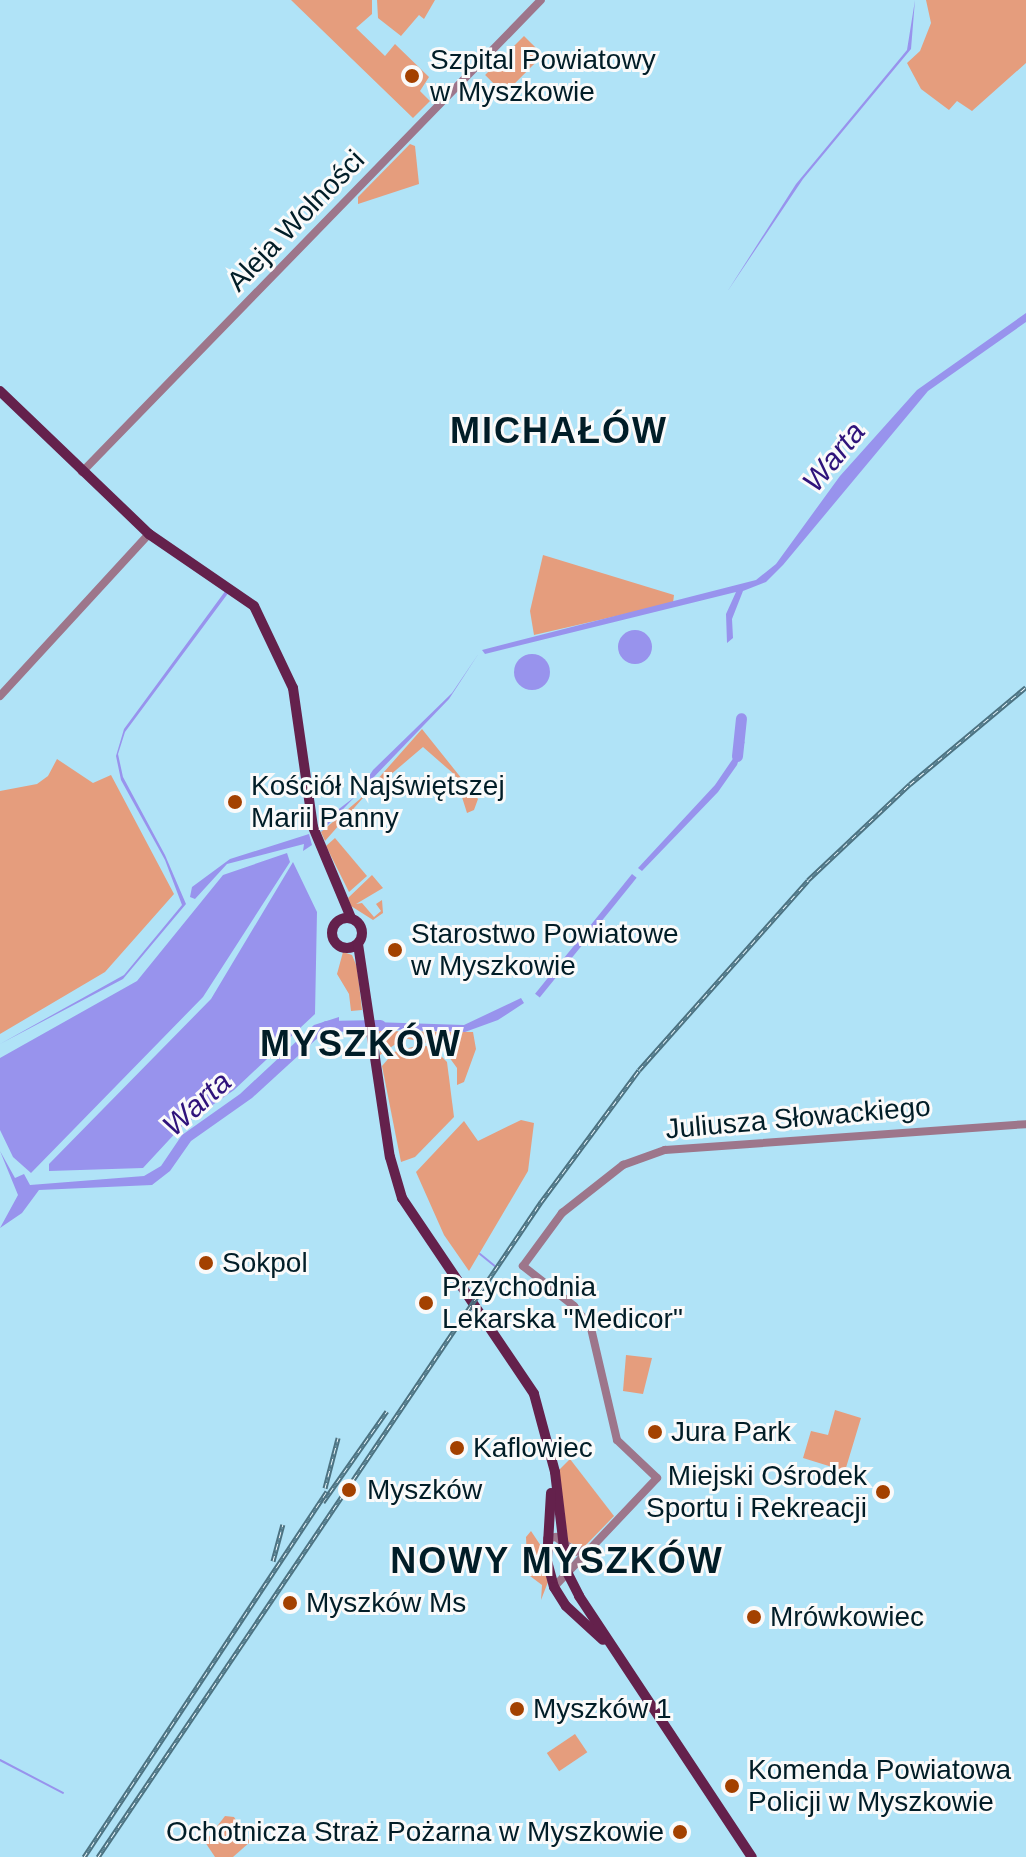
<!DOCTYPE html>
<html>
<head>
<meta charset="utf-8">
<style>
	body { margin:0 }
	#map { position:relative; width:1026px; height:1857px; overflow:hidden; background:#b0e3f7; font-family:Helvetica,sans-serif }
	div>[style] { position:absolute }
	.green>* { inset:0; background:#e59d7d; transform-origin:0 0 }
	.water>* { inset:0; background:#9893ed; transform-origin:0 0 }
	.round { border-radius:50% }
	.stream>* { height:2px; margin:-1px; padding:0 1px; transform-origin:1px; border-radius:1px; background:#9893ed }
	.river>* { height:11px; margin:-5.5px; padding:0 5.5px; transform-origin:5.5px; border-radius:5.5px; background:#9893ed }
	.minor>* { height:8px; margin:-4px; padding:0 4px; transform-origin:4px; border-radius:4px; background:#9d768b }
	.major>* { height:10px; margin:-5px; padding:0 5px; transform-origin:5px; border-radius:5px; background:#64214c }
	.major>.ring { margin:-5px; padding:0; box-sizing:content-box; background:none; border:10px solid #64214c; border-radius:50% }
	.rail>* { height:5px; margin-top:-2.5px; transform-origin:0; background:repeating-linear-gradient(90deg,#fafafa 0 6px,#4c7281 0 12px); box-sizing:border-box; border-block:2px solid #4c7281 }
	.dots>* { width:22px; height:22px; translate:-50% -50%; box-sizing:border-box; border:4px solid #fafafa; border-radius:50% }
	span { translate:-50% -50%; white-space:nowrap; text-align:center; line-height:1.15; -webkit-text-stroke:6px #fafafa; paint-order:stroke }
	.poi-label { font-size:28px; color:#011d27 }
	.left { translate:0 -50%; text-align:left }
	.right { translate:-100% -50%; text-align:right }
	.street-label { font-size:28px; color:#011d27 }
	.water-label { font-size:30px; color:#2f137b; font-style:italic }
	.district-label { font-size:36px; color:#011d27; font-weight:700; letter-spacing:2px }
</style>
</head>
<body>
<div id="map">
	<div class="green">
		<i style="clip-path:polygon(291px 0,372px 0,372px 14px,356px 28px,385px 56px,395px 44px,429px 77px,420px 91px,430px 101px,413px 118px)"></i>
		<i style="clip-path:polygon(377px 0,435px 0,424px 19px,419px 15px,401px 36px,378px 18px)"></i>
		<i style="clip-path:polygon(926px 0,1026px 0,1026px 63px,972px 111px,957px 101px,949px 110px,921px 89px,907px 63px,920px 51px,931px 23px)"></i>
		<i style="left:524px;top:36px;width:27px;height:55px;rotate:45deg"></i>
		<i style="clip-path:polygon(410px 144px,415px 146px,419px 184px,358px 204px,358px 197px)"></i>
		<i style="clip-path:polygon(543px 555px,674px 595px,673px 603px,534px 635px,530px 611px)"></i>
		<i style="clip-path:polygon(422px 729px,478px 799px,474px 810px,467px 813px,455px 775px,423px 747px,362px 799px,325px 841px,321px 832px,360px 799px)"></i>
		<i style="clip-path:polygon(57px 759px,93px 783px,111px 775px,174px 894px,105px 972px,0 1034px,0 791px,37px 784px,48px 776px)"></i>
		<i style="clip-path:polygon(335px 838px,367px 876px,349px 892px,326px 846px)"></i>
		<i style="clip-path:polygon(372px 875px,383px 888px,356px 904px,362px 903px,374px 917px,381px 911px,376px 904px,382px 900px,383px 913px,373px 920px,351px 906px,348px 898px)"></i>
		<i style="clip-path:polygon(343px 952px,352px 955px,357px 967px,362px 1010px,351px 1011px,349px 994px,337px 974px)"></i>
		<i style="clip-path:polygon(379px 1031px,473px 1032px,476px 1049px,464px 1082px,457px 1085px,457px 1068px,441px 1046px,404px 1038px,380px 1055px)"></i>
		<i style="clip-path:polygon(420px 1045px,432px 1047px,447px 1062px,454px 1117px,415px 1157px,401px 1162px,382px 1066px,394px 1052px)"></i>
		<i style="clip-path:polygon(521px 1120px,534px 1123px,528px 1171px,469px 1271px,444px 1235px,416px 1172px,464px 1121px,478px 1141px)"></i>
		<i style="clip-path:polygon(626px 1355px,652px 1358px,643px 1394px,623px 1391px)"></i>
		<i style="clip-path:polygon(835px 1410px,861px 1418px,845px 1471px,803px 1458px,811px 1431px,828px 1435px)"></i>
		<i style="clip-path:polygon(570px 1459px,614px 1516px,583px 1548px,568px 1542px,559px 1470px)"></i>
		<i style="clip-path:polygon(531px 1531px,541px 1546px,548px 1582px,541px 1600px,542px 1585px,530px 1576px,527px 1561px,526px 1537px)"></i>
		<i style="left:575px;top:1734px;width:22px;height:34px;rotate:56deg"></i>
		<i style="clip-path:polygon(225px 1816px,234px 1817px,250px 1842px,233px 1857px,215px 1857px,205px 1842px)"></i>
	</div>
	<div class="water">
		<i style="clip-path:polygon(915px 0,911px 49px,803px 179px,727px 292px,796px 184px,907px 50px)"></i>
		<i style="clip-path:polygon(1026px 313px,1026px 322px,928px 391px,783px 565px,766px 582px,743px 591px,732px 619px,733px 638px,727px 643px,726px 614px,736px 592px,485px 654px,482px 650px,756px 580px,776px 564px,840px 476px,917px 390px)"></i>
		<i style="clip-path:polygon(226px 590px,229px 592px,125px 732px,118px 754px,123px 777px,165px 855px,186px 904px,123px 979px,0 1044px,124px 975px,182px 905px,165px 860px,121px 780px,116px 756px,124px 729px)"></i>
		<i class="round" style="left:618px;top:630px;width:34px;height:34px"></i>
		<i style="clip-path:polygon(479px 653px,449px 699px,321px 832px,327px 818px,356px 796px,373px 770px,452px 693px)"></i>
		<i class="round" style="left:514px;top:654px;width:36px;height:36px"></i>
		<i style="clip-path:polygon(745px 741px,737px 765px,718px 792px,642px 871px,638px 868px,715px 785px)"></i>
		<i style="clip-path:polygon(309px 834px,312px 845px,303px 851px,304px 844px,227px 864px,195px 899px,190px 897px,192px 887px,230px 859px)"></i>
		<i style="clip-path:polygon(287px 853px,290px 862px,203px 997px,31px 1173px,13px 1157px,0 1130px,0 1058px,137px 981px,223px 875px)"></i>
		<i style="clip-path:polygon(293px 862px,317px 912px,315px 1014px,234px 1090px,181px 1127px,143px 1168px,49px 1171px,49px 1164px,211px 999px)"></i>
		<i style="left:632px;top:874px;width:6px;height:154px;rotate:39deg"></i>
		<i style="clip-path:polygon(521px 998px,524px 1003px,498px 1020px,465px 1032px,375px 1029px,373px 1022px,464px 1025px)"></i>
		<i style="clip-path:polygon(339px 1017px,339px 1032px,323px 1033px,252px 1098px,191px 1141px,170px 1171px,152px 1185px,39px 1190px,22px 1213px,0 1228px,18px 1195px,0 1151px,15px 1178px,24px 1174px,30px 1185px,144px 1176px,161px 1166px,182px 1135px,240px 1094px,314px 1025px)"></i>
	</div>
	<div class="stream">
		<i style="left:480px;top:1254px;width:19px;rotate:39deg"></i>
		<i style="left:0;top:1760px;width:71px;rotate:27.6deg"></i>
	</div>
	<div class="river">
		<i style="left:737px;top:756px;width:38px;rotate:-84deg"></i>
		<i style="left:326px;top:1026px;width:54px;rotate:-1.1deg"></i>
	</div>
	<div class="minor">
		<i style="left:82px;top:472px;width:658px;rotate:-45.8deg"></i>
		<i style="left:0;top:696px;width:220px;rotate:-47.4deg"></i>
		<i style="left:547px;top:1539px;width:9px;rotate:-13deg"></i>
		<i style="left:556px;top:1537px;width:24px;rotate:38deg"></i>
		<i style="left:575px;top:1552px;width:16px;rotate:-11deg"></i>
		<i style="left:554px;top:1587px;width:150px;rotate:-46.6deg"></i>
		<i style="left:657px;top:1478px;width:55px;rotate:-136.5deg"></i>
		<i style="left:617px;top:1440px;width:115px;rotate:-103.1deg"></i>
		<i style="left:591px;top:1328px;width:28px;rotate:-128deg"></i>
		<i style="left:574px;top:1306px;width:65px;rotate:-141.9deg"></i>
		<i style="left:523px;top:1266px;width:66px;rotate:-53.7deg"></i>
		<i style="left:562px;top:1213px;width:78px;rotate:-38.2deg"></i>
		<i style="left:623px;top:1165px;width:45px;rotate:-19.7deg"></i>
		<i style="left:665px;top:1150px;width:362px;rotate:-4.1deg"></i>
	</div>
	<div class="major">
		<i style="left:0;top:391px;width:207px;rotate:43.8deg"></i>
		<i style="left:149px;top:534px;width:127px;rotate:34.4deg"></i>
		<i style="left:254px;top:606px;width:91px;rotate:64.6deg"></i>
		<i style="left:293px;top:688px;width:140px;rotate:81.8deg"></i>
		<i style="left:313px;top:827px;width:99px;rotate:67.3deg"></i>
		<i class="ring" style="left:332px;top:918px;width:20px;height:20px"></i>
		<i style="left:358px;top:944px;width:215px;rotate:81.5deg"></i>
		<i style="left:390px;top:1157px;width:43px;rotate:73.7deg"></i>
		<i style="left:402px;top:1198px;width:236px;rotate:56deg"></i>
		<i style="left:534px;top:1394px;width:81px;rotate:74.9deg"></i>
		<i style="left:555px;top:1472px;width:101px;rotate:83.2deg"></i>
		<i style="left:567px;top:1572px;width:27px;rotate:63deg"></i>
		<i style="left:579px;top:1596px;width:313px;rotate:56.5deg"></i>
		<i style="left:551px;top:1493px;width:68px;rotate:93.4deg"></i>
		<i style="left:547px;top:1561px;width:27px;rotate:75deg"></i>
		<i style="left:554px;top:1587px;width:22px;rotate:58deg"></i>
		<i style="left:566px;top:1606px;width:50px;rotate:42.6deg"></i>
	</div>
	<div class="rail">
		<i style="left:325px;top:1488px;width:52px;rotate:-75.4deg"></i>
		<i style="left:323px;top:1502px;width:111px;rotate:-54.9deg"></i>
		<i style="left:273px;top:1561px;width:38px;rotate:-75deg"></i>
		<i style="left:84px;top:1857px;width:439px;rotate:-56.4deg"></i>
		<i style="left:98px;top:1857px;width:791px;rotate:-55.93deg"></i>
		<i style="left:541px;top:1202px;width:164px;rotate:-53.4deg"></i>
		<i style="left:639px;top:1070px;width:254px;rotate:-48.3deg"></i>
		<i style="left:808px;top:880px;width:140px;rotate:-43.3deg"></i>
		<i style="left:910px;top:784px;width:151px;rotate:-39.9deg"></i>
	</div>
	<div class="dots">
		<i style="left:412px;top:76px;background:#a34100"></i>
		<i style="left:235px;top:802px;background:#a34100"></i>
		<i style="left:395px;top:950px;background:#a34100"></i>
		<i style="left:206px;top:1263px;background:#a34100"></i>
		<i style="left:426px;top:1303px;background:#a34100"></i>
		<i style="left:655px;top:1432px;background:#a34100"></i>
		<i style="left:457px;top:1448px;background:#a34100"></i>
		<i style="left:349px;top:1490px;background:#a34100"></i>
		<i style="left:883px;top:1492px;background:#a34100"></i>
		<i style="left:290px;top:1603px;background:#a34100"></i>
		<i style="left:754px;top:1617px;background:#a34100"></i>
		<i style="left:517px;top:1709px;background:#a34100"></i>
		<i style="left:732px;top:1786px;background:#a34100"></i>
		<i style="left:680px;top:1832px;background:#a34100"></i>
	</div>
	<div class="poi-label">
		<span class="left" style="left:430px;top:76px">Szpital Powiatowy<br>w Myszkowie</span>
		<span class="left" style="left:251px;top:802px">Kościół Najświętszej<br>Marii Panny</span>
		<span class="left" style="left:411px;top:950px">Starostwo Powiatowe<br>w Myszkowie</span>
		<span class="left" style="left:222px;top:1263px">Sokpol</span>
		<span class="left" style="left:442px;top:1303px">Przychodnia<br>Lekarska "Medicor"</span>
		<span class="left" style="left:671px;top:1432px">Jura Park</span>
		<span class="left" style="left:473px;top:1448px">Kaflowiec</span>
		<span class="right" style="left:867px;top:1492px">Miejski Ośrodek<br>Sportu i Rekreacji</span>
		<span class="left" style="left:367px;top:1490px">Myszków</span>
		<span class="left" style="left:306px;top:1603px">Myszków Ms</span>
		<span class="left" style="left:770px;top:1617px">Mrówkowiec</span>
		<span class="left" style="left:533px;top:1709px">Myszków 1</span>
		<span class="left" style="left:748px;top:1786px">Komenda Powiatowa<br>Policji w Myszkowie</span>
		<span class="right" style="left:664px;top:1832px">Ochotnicza Straż Pożarna w Myszkowie</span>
	</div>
	<div class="street-label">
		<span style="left:296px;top:221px;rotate:-46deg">Aleja Wolności</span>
		<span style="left:798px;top:1118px;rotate:-5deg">Juliusza Słowackiego</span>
	</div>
	<div class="water-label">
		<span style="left:834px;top:457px;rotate:-51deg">Warta</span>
		<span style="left:197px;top:1104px;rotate:-42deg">Warta</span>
	</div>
	<div class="district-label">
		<span style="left:559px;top:431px">MICHAŁÓW</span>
		<span style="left:361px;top:1044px">MYSZKÓW</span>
		<span style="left:557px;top:1561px">NOWY MYSZKÓW</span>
	</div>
</div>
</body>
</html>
